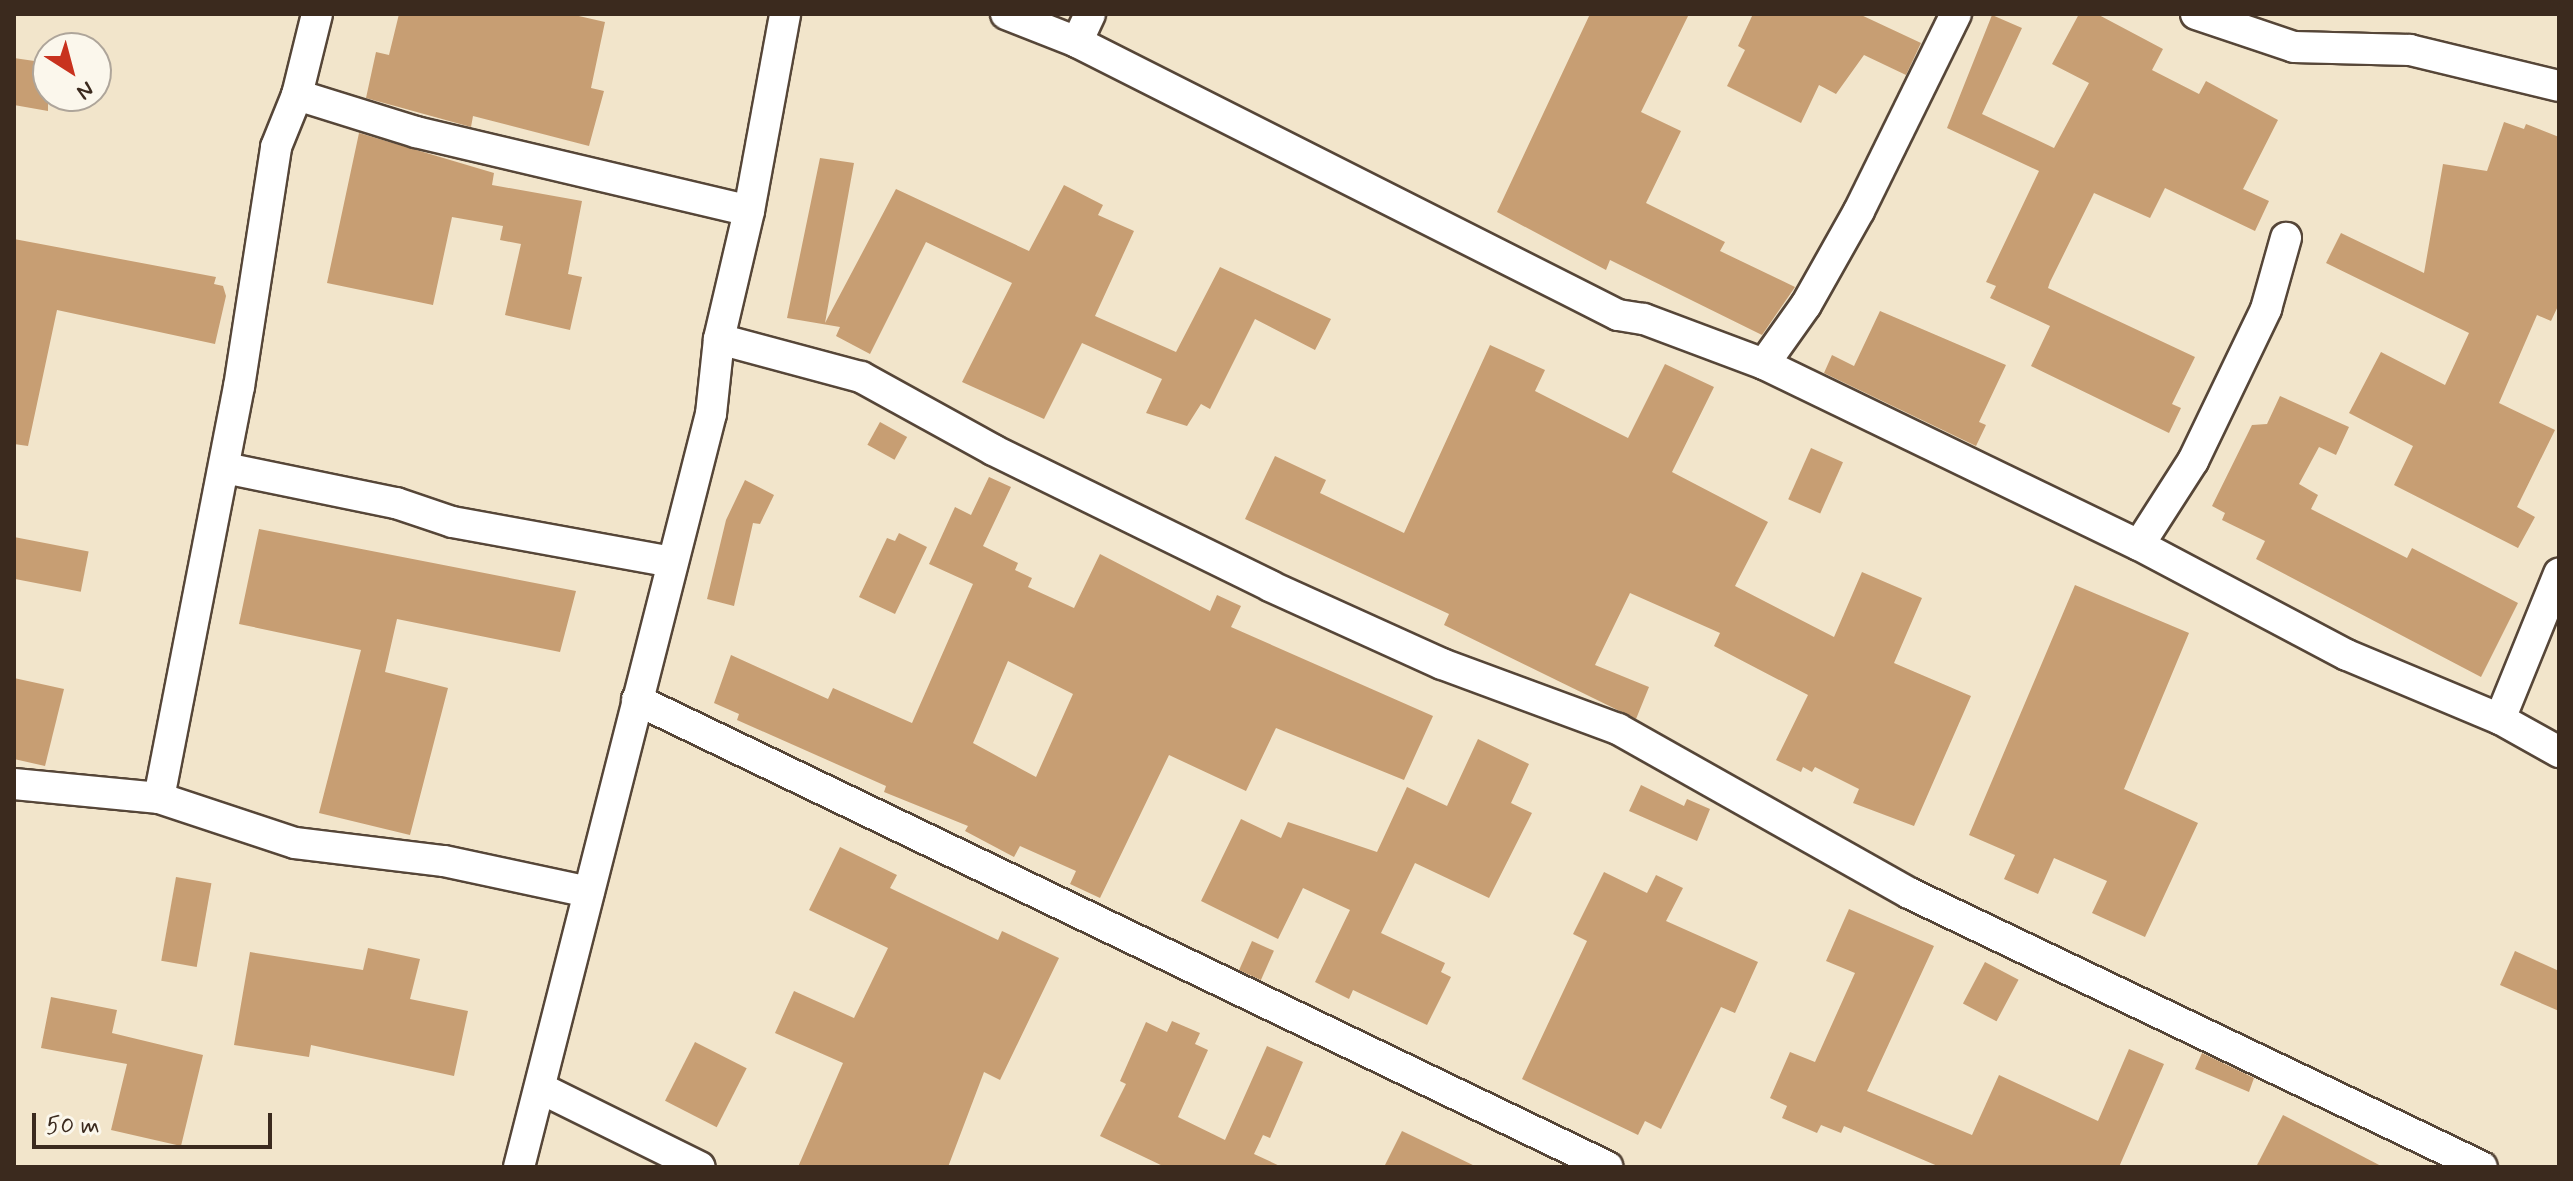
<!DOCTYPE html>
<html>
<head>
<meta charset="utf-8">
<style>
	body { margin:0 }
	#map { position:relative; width:2573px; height:1181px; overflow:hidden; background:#f2e5cb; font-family:Mynerve,sans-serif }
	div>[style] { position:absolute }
	.building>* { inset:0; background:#c79e73; transform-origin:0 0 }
	.roads { filter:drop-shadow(2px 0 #564638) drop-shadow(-2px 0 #564638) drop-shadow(0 2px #564638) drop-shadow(0 -2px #564638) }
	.minor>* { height:30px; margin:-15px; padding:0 15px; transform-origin:15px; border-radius:15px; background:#fff }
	span { translate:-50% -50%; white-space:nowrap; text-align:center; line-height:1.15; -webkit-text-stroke:7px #fbf7ec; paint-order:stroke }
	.frame { position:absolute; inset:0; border:16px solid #3b2a1e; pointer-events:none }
	.north { position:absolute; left:32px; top:32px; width:80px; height:80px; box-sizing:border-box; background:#fbf7ec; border:2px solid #aea59a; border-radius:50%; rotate:144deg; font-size:22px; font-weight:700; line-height:32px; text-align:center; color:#3b2a1e }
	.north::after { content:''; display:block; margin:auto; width:28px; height:36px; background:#c8321e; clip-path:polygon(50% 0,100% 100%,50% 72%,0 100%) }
	.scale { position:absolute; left:32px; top:1113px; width:240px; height:36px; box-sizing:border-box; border:4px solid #3b2a1e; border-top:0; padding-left:10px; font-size:24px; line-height:28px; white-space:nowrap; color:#3b2a1e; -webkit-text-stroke:6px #fbf7ec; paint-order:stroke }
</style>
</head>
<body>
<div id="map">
	<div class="building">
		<i style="clip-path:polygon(399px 14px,570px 14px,605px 22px,591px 88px,604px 91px,589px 146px,473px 116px,471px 127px,366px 98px,376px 52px,389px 55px)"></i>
		<i style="clip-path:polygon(1590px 14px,1689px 14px,1641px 112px,1681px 131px,1646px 203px,1725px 242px,1720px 251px,1795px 287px,1762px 335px,1610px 260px,1606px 270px,1497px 212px)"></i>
		<i style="clip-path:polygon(1753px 14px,1859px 14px,1921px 43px,1906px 75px,1864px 55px,1836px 94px,1819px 85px,1801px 123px,1727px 86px,1745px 50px,1738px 46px)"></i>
		<i style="clip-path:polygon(2079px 14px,2097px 14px,2163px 49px,2152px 70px,2199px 94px,2206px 81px,2278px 120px,2243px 189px,2269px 201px,2255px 231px,2165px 188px,2150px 218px,2094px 193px,2050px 282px,2048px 288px,2195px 357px,2172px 404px,2181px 408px,2169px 433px,2031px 366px,2050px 326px,1990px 298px,1996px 286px,1986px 282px,2039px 171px,1947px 128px,1992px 15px,2022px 28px,1982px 114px,2054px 148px,2089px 83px,2052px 64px)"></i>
		<i style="clip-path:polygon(14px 58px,48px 63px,48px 111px,14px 105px)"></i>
		<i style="clip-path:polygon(2504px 122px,2524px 129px,2526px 124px,2559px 137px,2559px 304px,2551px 321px,2537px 315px,2499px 403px,2555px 430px,2517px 507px,2535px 517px,2518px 548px,2394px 485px,2413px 446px,2349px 413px,2381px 352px,2445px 385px,2469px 333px,2326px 263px,2341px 233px,2424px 273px,2443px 164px,2487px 171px)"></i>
		<i style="clip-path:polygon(359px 133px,494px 173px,492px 185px,582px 201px,568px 274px,582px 277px,570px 330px,505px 315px,521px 244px,500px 240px,503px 226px,452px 217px,433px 305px,327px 283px)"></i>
		<i style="clip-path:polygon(820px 158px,854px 163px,825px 323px,896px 189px,1029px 251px,1064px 185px,1103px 205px,1098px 215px,1134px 231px,1095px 316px,1176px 352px,1220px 267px,1331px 319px,1315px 350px,1255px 319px,1210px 409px,1201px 404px,1187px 426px,1146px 413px,1162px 379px,1082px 343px,1044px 419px,962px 382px,1012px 283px,926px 242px,870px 354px,836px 336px,840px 327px,787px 318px)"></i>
		<i style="clip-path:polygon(14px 239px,216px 277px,214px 284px,223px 286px,226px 296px,215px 344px,57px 310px,28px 446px,14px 444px)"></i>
		<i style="clip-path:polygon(1880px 311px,2006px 365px,1979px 422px,1986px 425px,1976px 446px,1824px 373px,1832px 355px,1854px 366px)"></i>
		<i style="clip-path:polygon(1490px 345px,1545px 370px,1535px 391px,1628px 438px,1665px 364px,1714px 387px,1672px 472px,1768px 522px,1735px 586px,1834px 637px,1862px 572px,1922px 598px,1894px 663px,1971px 696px,1914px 826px,1853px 803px,1859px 789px,1815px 767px,1812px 772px,1803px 767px,1801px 772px,1776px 760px,1808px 695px,1714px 646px,1720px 633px,1630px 593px,1595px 665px,1649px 687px,1636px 719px,1444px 625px,1449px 614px,1245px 519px,1275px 456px,1326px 480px,1320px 493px,1404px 533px)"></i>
		<i style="clip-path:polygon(2280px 396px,2349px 427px,2336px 455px,2319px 447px,2299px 484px,2318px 495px,2311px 509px,2407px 558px,2412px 548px,2518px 603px,2481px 677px,2256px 559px,2265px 541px,2222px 520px,2225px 513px,2212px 506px,2252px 425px,2267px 424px)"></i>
		<i style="left:880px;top:422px;width:31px;height:26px;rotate:29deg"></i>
		<i style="left:1811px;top:448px;width:35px;height:56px;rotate:24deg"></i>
		<i style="clip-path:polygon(evenodd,989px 477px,1011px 487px,983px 546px,1018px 563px,1015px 570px,1032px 578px,1028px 587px,1074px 608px,1100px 554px,1210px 611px,1217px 595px,1241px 606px,1231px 627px,1433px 716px,1404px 780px,1276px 728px,1246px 791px,1169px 755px,1100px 898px,1070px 884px,1076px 871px,1020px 846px,1014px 857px,965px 831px,968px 826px,884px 792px,886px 786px,737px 720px,739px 714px,714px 703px,731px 655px,828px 699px,833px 688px,912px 723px,973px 584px,929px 564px,955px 507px,971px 515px,989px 477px,1008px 661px,1073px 694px,1036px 777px,973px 743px,1008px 661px)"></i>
		<i style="clip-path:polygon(745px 480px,774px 495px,760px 524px,753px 523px,734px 606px,707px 599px,726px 520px)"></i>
		<i style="clip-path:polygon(259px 529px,576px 591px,560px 652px,397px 619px,385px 672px,448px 688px,410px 835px,319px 813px,361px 650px,239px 624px)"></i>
		<i style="clip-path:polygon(899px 533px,927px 547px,895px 614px,859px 597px,887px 538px,895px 541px)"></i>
		<i style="left:14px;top:537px;width:76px;height:41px;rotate:11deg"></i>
		<i style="clip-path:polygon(2075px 585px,2189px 633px,2124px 789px,2198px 823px,2145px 937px,2092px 913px,2107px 881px,2054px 858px,2038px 894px,2004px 879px,2015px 855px,1969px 835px)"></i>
		<i style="clip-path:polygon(14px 678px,64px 689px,45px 766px,14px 759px)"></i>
		<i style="clip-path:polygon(1478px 739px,1529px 764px,1511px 803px,1532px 813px,1489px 898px,1415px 863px,1381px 933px,1445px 963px,1441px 972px,1451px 977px,1427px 1025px,1353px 990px,1349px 999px,1315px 982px,1350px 910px,1303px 888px,1278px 939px,1201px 901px,1241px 819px,1281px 838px,1288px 822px,1377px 852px,1407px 787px,1447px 806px)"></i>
		<i style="clip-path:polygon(1641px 785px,1684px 806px,1687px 799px,1710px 809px,1697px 841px,1629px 811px)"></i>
		<i style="clip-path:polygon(840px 847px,897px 875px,890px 888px,998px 940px,1002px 931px,1059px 958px,1000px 1080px,984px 1072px,948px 1167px,798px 1167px,843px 1063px,775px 1033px,794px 991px,854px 1018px,888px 948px,809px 910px)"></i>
		<i style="clip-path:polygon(1604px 872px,1647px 893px,1656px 875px,1683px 888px,1666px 921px,1758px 962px,1735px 1013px,1721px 1007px,1661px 1129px,1645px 1121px,1638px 1135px,1522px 1079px,1587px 941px,1573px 934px)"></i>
		<i style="left:176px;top:877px;width:36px;height:85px;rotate:10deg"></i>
		<i style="clip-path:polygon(1849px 909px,1934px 946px,1867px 1091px,1972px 1135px,1999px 1075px,2098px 1121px,2129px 1049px,2164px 1064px,2119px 1167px,1940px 1167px,1844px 1126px,1841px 1133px,1821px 1125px,1817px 1133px,1782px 1118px,1787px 1106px,1770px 1098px,1790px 1052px,1815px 1062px,1855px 973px,1826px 961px)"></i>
		<i style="left:1252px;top:941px;width:24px;height:32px;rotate:24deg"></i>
		<i style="clip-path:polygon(368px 948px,420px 959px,410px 999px,468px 1011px,454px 1076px,311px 1045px,309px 1057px,234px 1045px,250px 952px,363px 970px)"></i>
		<i style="clip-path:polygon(2515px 951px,2559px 971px,2559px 1011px,2500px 985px)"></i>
		<i style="left:1985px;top:962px;width:38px;height:47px;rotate:28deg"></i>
		<i style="clip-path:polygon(51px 997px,117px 1010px,112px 1033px,203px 1055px,181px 1146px,111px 1130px,127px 1064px,41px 1048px)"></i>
		<i style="clip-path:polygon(1172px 1021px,1200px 1033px,1195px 1044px,1208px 1050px,1178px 1117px,1225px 1140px,1267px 1046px,1303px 1062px,1270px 1138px,1263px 1135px,1254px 1154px,1282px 1167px,1165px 1167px,1100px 1136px,1126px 1084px,1120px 1081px,1146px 1022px,1167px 1032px)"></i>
		<i style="left:695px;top:1042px;width:58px;height:66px;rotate:27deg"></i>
		<i style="clip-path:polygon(2202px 1053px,2254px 1078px,2249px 1092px,2195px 1069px)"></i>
		<i style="clip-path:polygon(2283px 1115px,2383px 1167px,2256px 1167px)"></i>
		<i style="clip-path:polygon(1402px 1131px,1477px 1167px,1384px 1167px)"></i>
	</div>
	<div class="roads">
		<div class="minor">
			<i style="left:1006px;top:14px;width:76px;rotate:21.5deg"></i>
			<i style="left:1077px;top:42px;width:606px;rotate:26.78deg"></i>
			<i style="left:1618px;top:315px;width:26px;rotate:9deg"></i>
			<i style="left:1644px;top:319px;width:128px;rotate:20.6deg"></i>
			<i style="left:1764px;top:364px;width:416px;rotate:25.8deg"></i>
			<i style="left:2139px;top:545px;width:235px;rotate:27.9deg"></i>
			<i style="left:2347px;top:655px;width:166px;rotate:22.7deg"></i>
			<i style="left:2500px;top:719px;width:68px;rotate:29.2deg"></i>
			<i style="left:2196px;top:14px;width:103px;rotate:18.6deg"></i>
			<i style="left:2294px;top:47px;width:116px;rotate:1.5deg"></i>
			<i style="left:2410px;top:50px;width:153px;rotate:13.6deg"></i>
			<i style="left:1077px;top:42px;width:31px;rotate:-65deg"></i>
			<i style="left:297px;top:95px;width:125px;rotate:17.3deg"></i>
			<i style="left:416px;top:132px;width:342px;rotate:13.3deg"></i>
			<i style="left:719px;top:339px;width:147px;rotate:15deg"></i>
			<i style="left:861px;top:377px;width:151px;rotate:28.9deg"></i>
			<i style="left:993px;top:450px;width:309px;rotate:26.1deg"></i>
			<i style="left:1270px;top:586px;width:189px;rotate:24.4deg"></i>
			<i style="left:1442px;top:664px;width:188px;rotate:20.3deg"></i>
			<i style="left:1618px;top:729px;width:334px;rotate:29.4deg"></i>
			<i style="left:1909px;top:893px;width:635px;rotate:25.56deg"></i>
			<i style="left:1764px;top:364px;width:72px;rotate:-54.6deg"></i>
			<i style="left:1806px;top:305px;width:108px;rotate:-60.6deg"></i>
			<i style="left:1859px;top:211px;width:220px;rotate:-63.8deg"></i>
			<i style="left:225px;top:468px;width:175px;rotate:11.6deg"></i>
			<i style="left:396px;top:503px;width:59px;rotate:18.7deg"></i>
			<i style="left:452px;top:522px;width:224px;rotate:10.3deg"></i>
			<i style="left:2139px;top:545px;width:100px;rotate:-57.3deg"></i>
			<i style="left:2193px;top:461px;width:169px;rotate:-64.3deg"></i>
			<i style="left:2266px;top:309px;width:74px;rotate:-74.3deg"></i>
			<i style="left:637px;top:700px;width:1077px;rotate:25.69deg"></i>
			<i style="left:2500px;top:719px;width:157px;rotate:-67.9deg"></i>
			<i style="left:14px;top:784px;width:146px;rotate:5.5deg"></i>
			<i style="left:159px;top:798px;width:143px;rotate:18.3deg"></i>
			<i style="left:295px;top:843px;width:150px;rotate:6.9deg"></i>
			<i style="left:444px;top:861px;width:148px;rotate:12.1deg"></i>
			<i style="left:159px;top:798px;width:419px;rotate:-79deg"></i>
			<i style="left:239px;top:387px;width:243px;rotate:-81.2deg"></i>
			<i style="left:276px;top:147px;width:56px;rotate:-68deg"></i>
			<i style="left:297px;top:95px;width:83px;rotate:-76.1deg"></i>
			<i style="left:540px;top:1088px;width:178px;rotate:26.3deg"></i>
			<i style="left:519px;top:1167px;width:777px;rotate:-75.7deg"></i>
			<i style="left:711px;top:414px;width:75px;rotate:-83.9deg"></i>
			<i style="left:719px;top:339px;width:131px;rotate:-76.8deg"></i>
			<i style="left:749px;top:211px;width:200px;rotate:-79.6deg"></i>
		</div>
	</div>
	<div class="frame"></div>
	<div class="north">N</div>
	<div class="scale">50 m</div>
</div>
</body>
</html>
